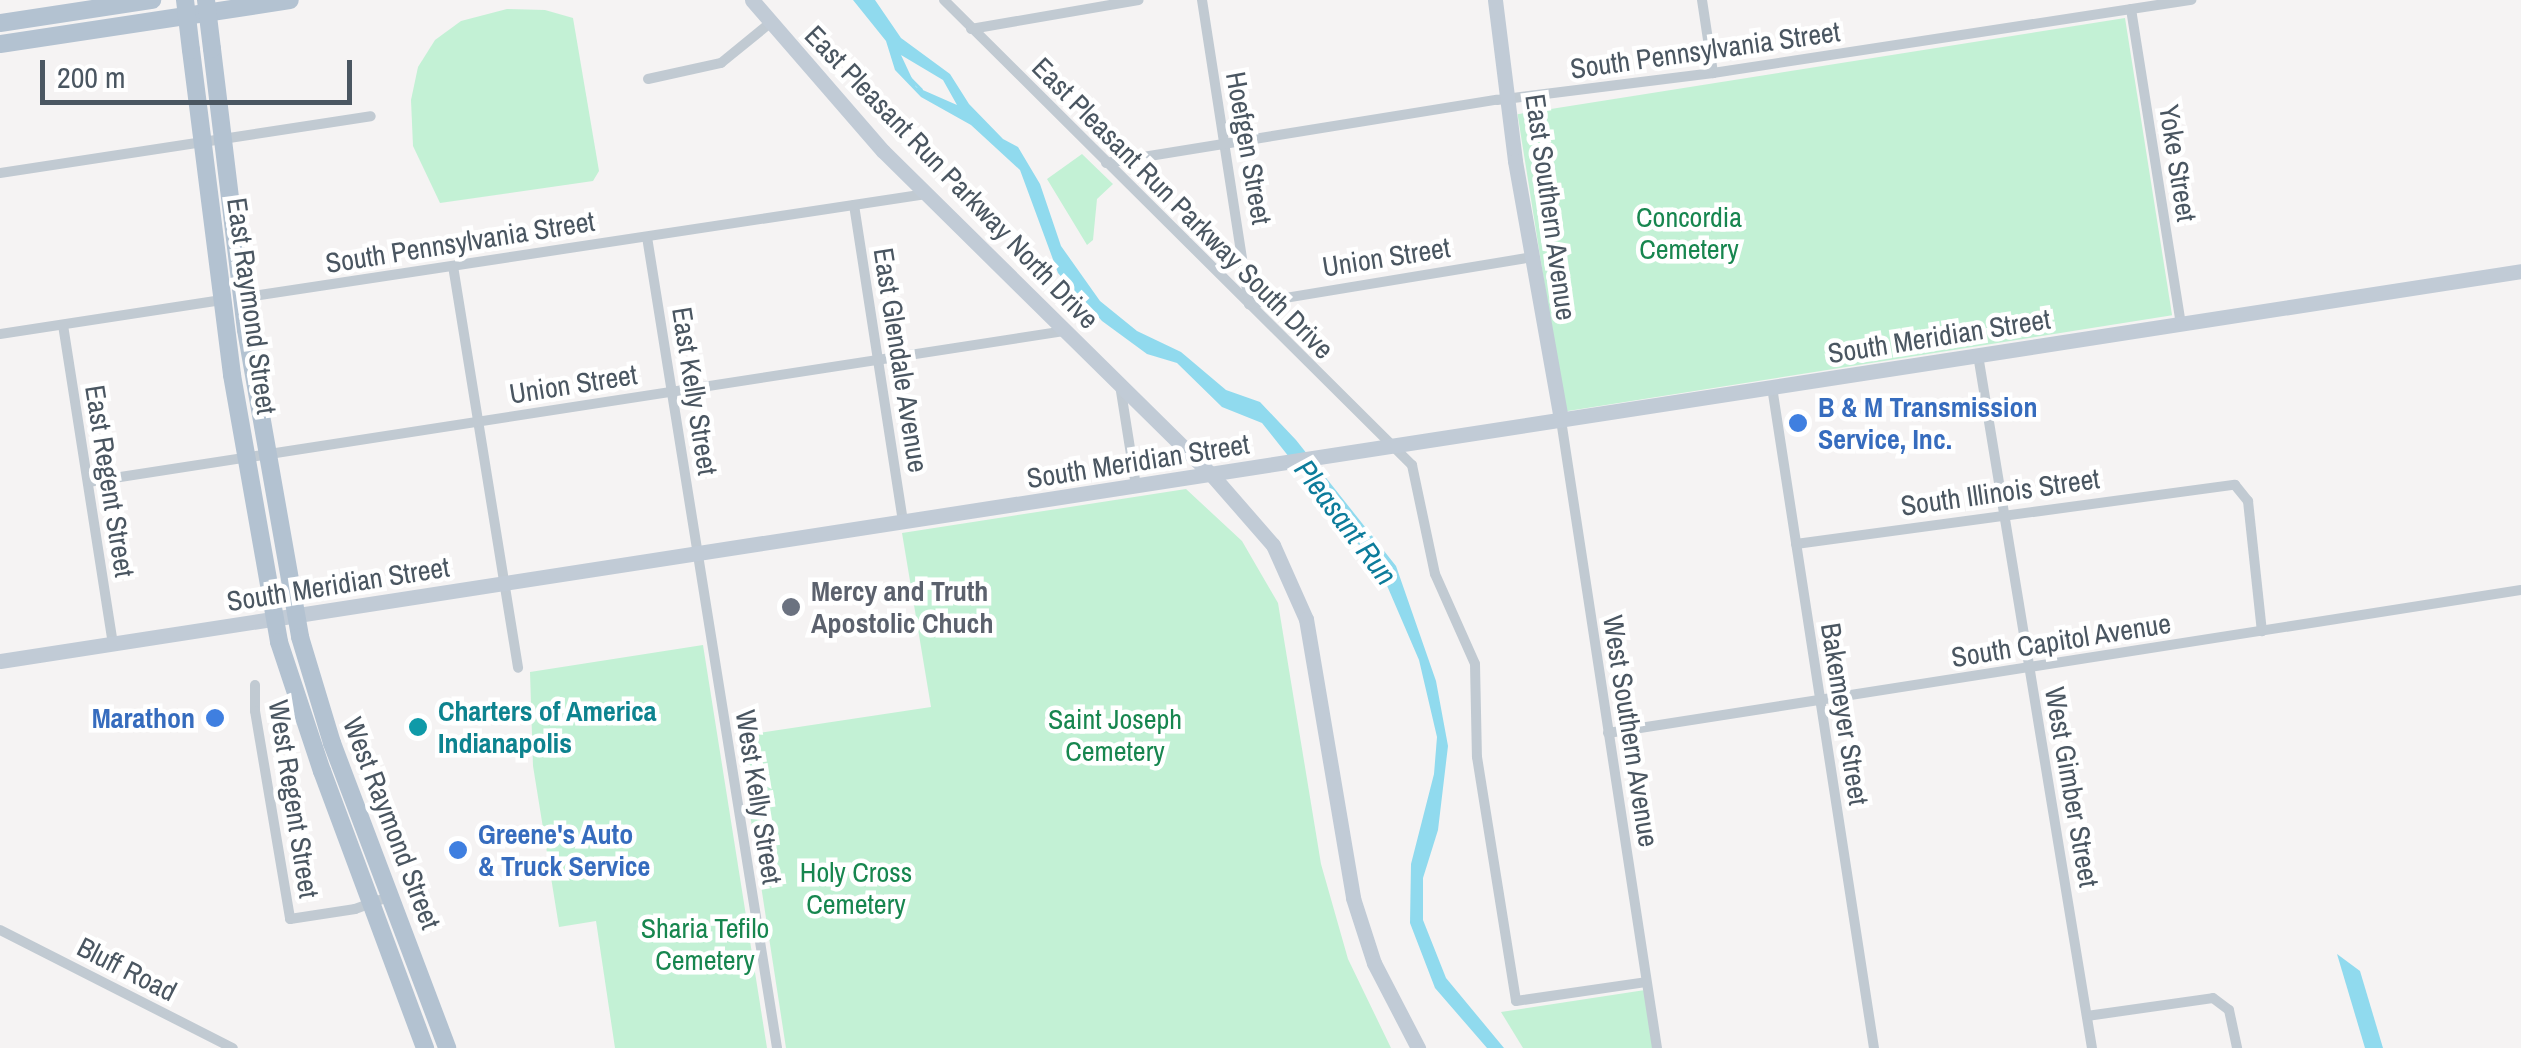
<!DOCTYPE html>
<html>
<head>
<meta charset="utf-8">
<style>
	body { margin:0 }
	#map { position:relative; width:2521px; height:1048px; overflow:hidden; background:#f5f3f3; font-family:"Archivo Narrow",sans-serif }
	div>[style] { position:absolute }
	.green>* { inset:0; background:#c3f1d5; transform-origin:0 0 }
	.water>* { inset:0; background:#90daee }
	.stream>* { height:2.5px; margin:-1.25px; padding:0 1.25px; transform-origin:1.25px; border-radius:1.25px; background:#90daee }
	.street>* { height:10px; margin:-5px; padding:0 5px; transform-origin:5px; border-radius:5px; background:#c1cad2 }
	.secondary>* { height:15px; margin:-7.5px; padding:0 7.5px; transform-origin:7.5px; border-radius:7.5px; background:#c1cbd6 }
	.primary>* { height:18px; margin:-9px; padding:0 9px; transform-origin:9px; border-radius:9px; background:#b3c2d1 }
	.primary-bridge>* { height:18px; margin:-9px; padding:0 9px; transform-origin:9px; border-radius:9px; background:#b3c2d1 }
	.dots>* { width:28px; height:28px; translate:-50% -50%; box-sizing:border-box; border:5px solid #fff; border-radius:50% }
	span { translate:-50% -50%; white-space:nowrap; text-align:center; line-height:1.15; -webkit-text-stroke:9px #fff; paint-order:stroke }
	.street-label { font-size:28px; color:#4a5661 }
	.park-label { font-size:28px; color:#17864f }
	.shop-label { font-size:28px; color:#366cbe; font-weight:700 }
	.left { translate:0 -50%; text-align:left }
	.right { translate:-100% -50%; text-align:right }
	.worship-label { font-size:28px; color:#5b616d; font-weight:700 }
	.culture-label { font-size:28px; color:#0d838f; font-weight:700 }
	.water-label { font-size:30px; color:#0c7c9b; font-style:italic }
	.scale { position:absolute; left:40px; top:60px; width:312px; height:45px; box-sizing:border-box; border:5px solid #4a5661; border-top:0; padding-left:12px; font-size:30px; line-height:35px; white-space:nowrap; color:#4a5661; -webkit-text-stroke:8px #fff; paint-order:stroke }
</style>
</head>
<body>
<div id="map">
	<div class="green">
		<i style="clip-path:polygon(507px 9px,545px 10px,573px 18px,599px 171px,593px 181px,440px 203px,413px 146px,411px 100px,418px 67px,435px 40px,461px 21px)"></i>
		<i style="left:2125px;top:18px;width:301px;height:615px;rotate:81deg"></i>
		<i style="clip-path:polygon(1082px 154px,1113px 184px,1097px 199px,1093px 240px,1087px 245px,1047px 179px)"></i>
		<i style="clip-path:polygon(1186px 489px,1242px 541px,1278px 603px,1321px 864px,1348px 959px,1391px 1048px,786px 1048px,738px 736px,931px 707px,902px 533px)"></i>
		<i style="clip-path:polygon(703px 645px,767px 1048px,615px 1048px,596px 921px,559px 927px,533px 766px,530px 672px)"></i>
		<i style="clip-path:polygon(1645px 990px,1655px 1048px,1523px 1048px,1501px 1012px)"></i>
	</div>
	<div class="water">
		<i style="clip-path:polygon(evenodd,853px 0,875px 0,901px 38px,950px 74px,969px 104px,1003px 139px,1018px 147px,1040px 184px,1061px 246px,1100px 301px,1137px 331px,1181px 352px,1226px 390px,1260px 402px,1296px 440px,1396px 566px,1436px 681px,1448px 746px,1438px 830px,1423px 878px,1423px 920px,1446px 978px,1504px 1048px,1487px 1048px,1435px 988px,1410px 923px,1411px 864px,1434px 774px,1437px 737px,1419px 660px,1382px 574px,1262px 423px,1222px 407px,1177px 363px,1147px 354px,1102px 321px,1058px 273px,1020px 170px,971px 125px,921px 97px,895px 70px,886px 41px,853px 0,901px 55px,943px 80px,957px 105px,916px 87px,901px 55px)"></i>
		<i style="clip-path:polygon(2337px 954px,2360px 971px,2383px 1048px,2365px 1048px)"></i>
	</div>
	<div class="stream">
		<i style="left:909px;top:77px;width:17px;rotate:45deg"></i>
	</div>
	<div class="street">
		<i style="left:944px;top:0;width:660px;rotate:44.82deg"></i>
		<i style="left:1412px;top:465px;width:111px;rotate:78.1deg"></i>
		<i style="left:1435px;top:574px;width:98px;rotate:66deg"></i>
		<i style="left:1475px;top:664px;width:93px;rotate:88.8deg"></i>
		<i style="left:1477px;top:757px;width:247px;rotate:80.9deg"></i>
		<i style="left:1516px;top:1001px;width:131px;rotate:-8.3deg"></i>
		<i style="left:1202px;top:0;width:308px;rotate:81.2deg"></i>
		<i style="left:1249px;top:304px;width:287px;rotate:-9.4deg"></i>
		<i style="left:1702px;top:0;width:74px;rotate:81.4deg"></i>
		<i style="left:2131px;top:9px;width:319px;rotate:81deg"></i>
		<i style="left:971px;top:29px;width:170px;rotate:-9.8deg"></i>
		<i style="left:648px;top:79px;width:75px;rotate:-12.4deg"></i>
		<i style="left:721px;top:63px;width:63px;rotate:-39.2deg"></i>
		<i style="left:1106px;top:163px;width:396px;rotate:-9.2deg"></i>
		<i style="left:1497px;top:100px;width:218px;rotate:-7.1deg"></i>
		<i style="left:1713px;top:73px;width:484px;rotate:-8.7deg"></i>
		<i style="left:0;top:173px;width:375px;rotate:-8.7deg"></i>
		<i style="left:854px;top:205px;width:321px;rotate:81.2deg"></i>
		<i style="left:647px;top:237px;width:821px;rotate:80.89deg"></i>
		<i style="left:453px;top:266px;width:407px;rotate:80.8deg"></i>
		<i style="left:240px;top:298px;width:694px;rotate:-8.62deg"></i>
		<i style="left:63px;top:325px;width:323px;rotate:81.1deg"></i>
		<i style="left:0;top:334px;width:226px;rotate:-8.7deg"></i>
		<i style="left:1978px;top:355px;width:702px;rotate:80.66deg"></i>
		<i style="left:1120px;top:385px;width:102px;rotate:81deg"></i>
		<i style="left:1772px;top:387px;width:669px;rotate:81.23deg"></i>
		<i style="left:1561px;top:420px;width:635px;rotate:81.31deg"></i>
		<i style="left:88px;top:482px;width:989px;rotate:-8.79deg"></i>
		<i style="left:1796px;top:544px;width:443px;rotate:-7.7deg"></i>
		<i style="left:2235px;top:485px;width:21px;rotate:51deg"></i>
		<i style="left:2248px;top:501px;width:131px;rotate:83.9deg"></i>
		<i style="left:255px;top:685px;width:26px;rotate:90deg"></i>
		<i style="left:255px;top:711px;width:211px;rotate:80.4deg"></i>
		<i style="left:290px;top:919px;width:66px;rotate:-8.7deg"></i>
		<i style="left:355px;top:909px;width:37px;rotate:-20deg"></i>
		<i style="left:1608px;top:733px;width:924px;rotate:-8.9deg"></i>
		<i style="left:0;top:930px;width:261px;rotate:26.9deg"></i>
		<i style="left:2087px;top:1016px;width:127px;rotate:-8.1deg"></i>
		<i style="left:2213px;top:998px;width:20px;rotate:37deg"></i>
		<i style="left:2229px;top:1010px;width:39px;rotate:78deg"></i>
	</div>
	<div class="secondary">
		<i style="left:752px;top:0;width:200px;rotate:49.1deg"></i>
		<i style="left:883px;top:151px;width:460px;rotate:44.6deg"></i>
		<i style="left:1211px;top:474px;width:94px;rotate:48.9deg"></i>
		<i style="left:1273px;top:545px;width:81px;rotate:66deg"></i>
		<i style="left:1306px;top:619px;width:283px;rotate:80.4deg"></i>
		<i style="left:1353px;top:898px;width:68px;rotate:72.1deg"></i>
		<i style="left:1374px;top:963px;width:96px;rotate:62.6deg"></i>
		<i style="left:1495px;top:0;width:162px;rotate:82.9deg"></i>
		<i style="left:1515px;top:161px;width:263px;rotate:79.9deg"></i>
		<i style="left:0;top:661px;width:2551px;rotate:-8.79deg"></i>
	</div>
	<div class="primary">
		<i style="left:0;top:23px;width:154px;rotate:-8.6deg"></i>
		<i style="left:0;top:44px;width:293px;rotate:-8.6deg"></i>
		<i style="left:212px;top:49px;width:283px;rotate:83.1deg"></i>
		<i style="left:246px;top:330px;width:312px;rotate:80deg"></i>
		<i style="left:300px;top:637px;width:111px;rotate:73.2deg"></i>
		<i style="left:332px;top:743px;width:326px;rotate:69.3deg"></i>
		<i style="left:191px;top:50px;width:328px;rotate:82.8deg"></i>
		<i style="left:232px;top:375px;width:271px;rotate:80deg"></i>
		<i style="left:279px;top:642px;width:136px;rotate:71.6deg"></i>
		<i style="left:322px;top:771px;width:296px;rotate:69.6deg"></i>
	</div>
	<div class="primary-bridge">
		<i style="left:185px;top:0;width:50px;rotate:83.2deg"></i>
		<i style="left:206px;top:0;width:49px;rotate:83deg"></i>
	</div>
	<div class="dots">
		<i style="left:1798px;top:423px;background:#3f7fe0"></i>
		<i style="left:791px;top:607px;background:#6b7280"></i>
		<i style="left:215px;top:718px;background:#3f7fe0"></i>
		<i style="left:418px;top:727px;background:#0f9aa8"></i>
		<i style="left:458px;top:850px;background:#3f7fe0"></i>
	</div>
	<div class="street-label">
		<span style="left:1705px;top:50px;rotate:-8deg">South Pennsylvania Street</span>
		<span style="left:1249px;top:148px;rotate:80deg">Hoefgen Street</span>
		<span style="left:2178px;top:163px;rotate:81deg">Yoke Street</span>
		<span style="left:952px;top:177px;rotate:46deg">East Pleasant Run Parkway North Drive</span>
		<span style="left:1551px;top:207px;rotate:82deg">East Southern Avenue</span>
		<span style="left:1183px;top:208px;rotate:45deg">East Pleasant Run Parkway South Drive</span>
		<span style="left:460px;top:242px;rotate:-9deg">South Pennsylvania Street</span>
		<span style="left:1386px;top:257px;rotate:-9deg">Union Street</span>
		<span style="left:252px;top:306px;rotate:82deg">East Raymond Street</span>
		<span style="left:1939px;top:336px;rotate:-9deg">South Meridian Street</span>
		<span style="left:901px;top:360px;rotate:81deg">East Glendale Avenue</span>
		<span style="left:573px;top:384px;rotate:-9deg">Union Street</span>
		<span style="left:695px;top:391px;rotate:81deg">East Kelly Street</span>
		<span style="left:1138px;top:461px;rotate:-9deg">South Meridian Street</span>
		<span style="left:110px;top:481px;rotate:81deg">East Regent Street</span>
		<span style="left:2000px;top:492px;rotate:-8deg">South Illinois Street</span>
		<span style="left:338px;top:584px;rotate:-9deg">South Meridian Street</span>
		<span style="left:2061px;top:640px;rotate:-9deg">South Capitol Avenue</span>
		<span style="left:1845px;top:714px;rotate:81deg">Bakemeyer Street</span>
		<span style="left:1631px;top:731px;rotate:81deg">West Southern Avenue</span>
		<span style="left:2072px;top:787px;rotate:80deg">West Gimber Street</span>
		<span style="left:759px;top:797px;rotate:81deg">West Kelly Street</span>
		<span style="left:294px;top:799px;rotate:81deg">West Regent Street</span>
		<span style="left:392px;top:823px;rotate:69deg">West Raymond Street</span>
		<span style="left:127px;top:969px;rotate:27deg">Bluff Road</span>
	</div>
	<div class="park-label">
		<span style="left:1689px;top:233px">Concordia<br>Cemetery</span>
		<span style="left:1115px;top:735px">Saint Joseph<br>Cemetery</span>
		<span style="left:856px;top:888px">Holy Cross<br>Cemetery</span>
		<span style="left:705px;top:944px">Sharia Tefilo<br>Cemetery</span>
	</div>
	<div class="shop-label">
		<span class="left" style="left:1818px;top:423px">B &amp; M Transmission<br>Service, Inc.</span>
		<span class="right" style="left:195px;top:718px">Marathon</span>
		<span class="left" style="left:478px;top:850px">Greene's Auto<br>&amp; Truck Service</span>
	</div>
	<div class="worship-label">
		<span class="left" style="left:811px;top:607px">Mercy and Truth<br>Apostolic Chuch</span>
	</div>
	<div class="culture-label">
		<span class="left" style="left:438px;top:727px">Charters of America<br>Indianapolis</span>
	</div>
	<div class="water-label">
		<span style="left:1346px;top:522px;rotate:53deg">Pleasant Run</span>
	</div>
	<div class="scale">200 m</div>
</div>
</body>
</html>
